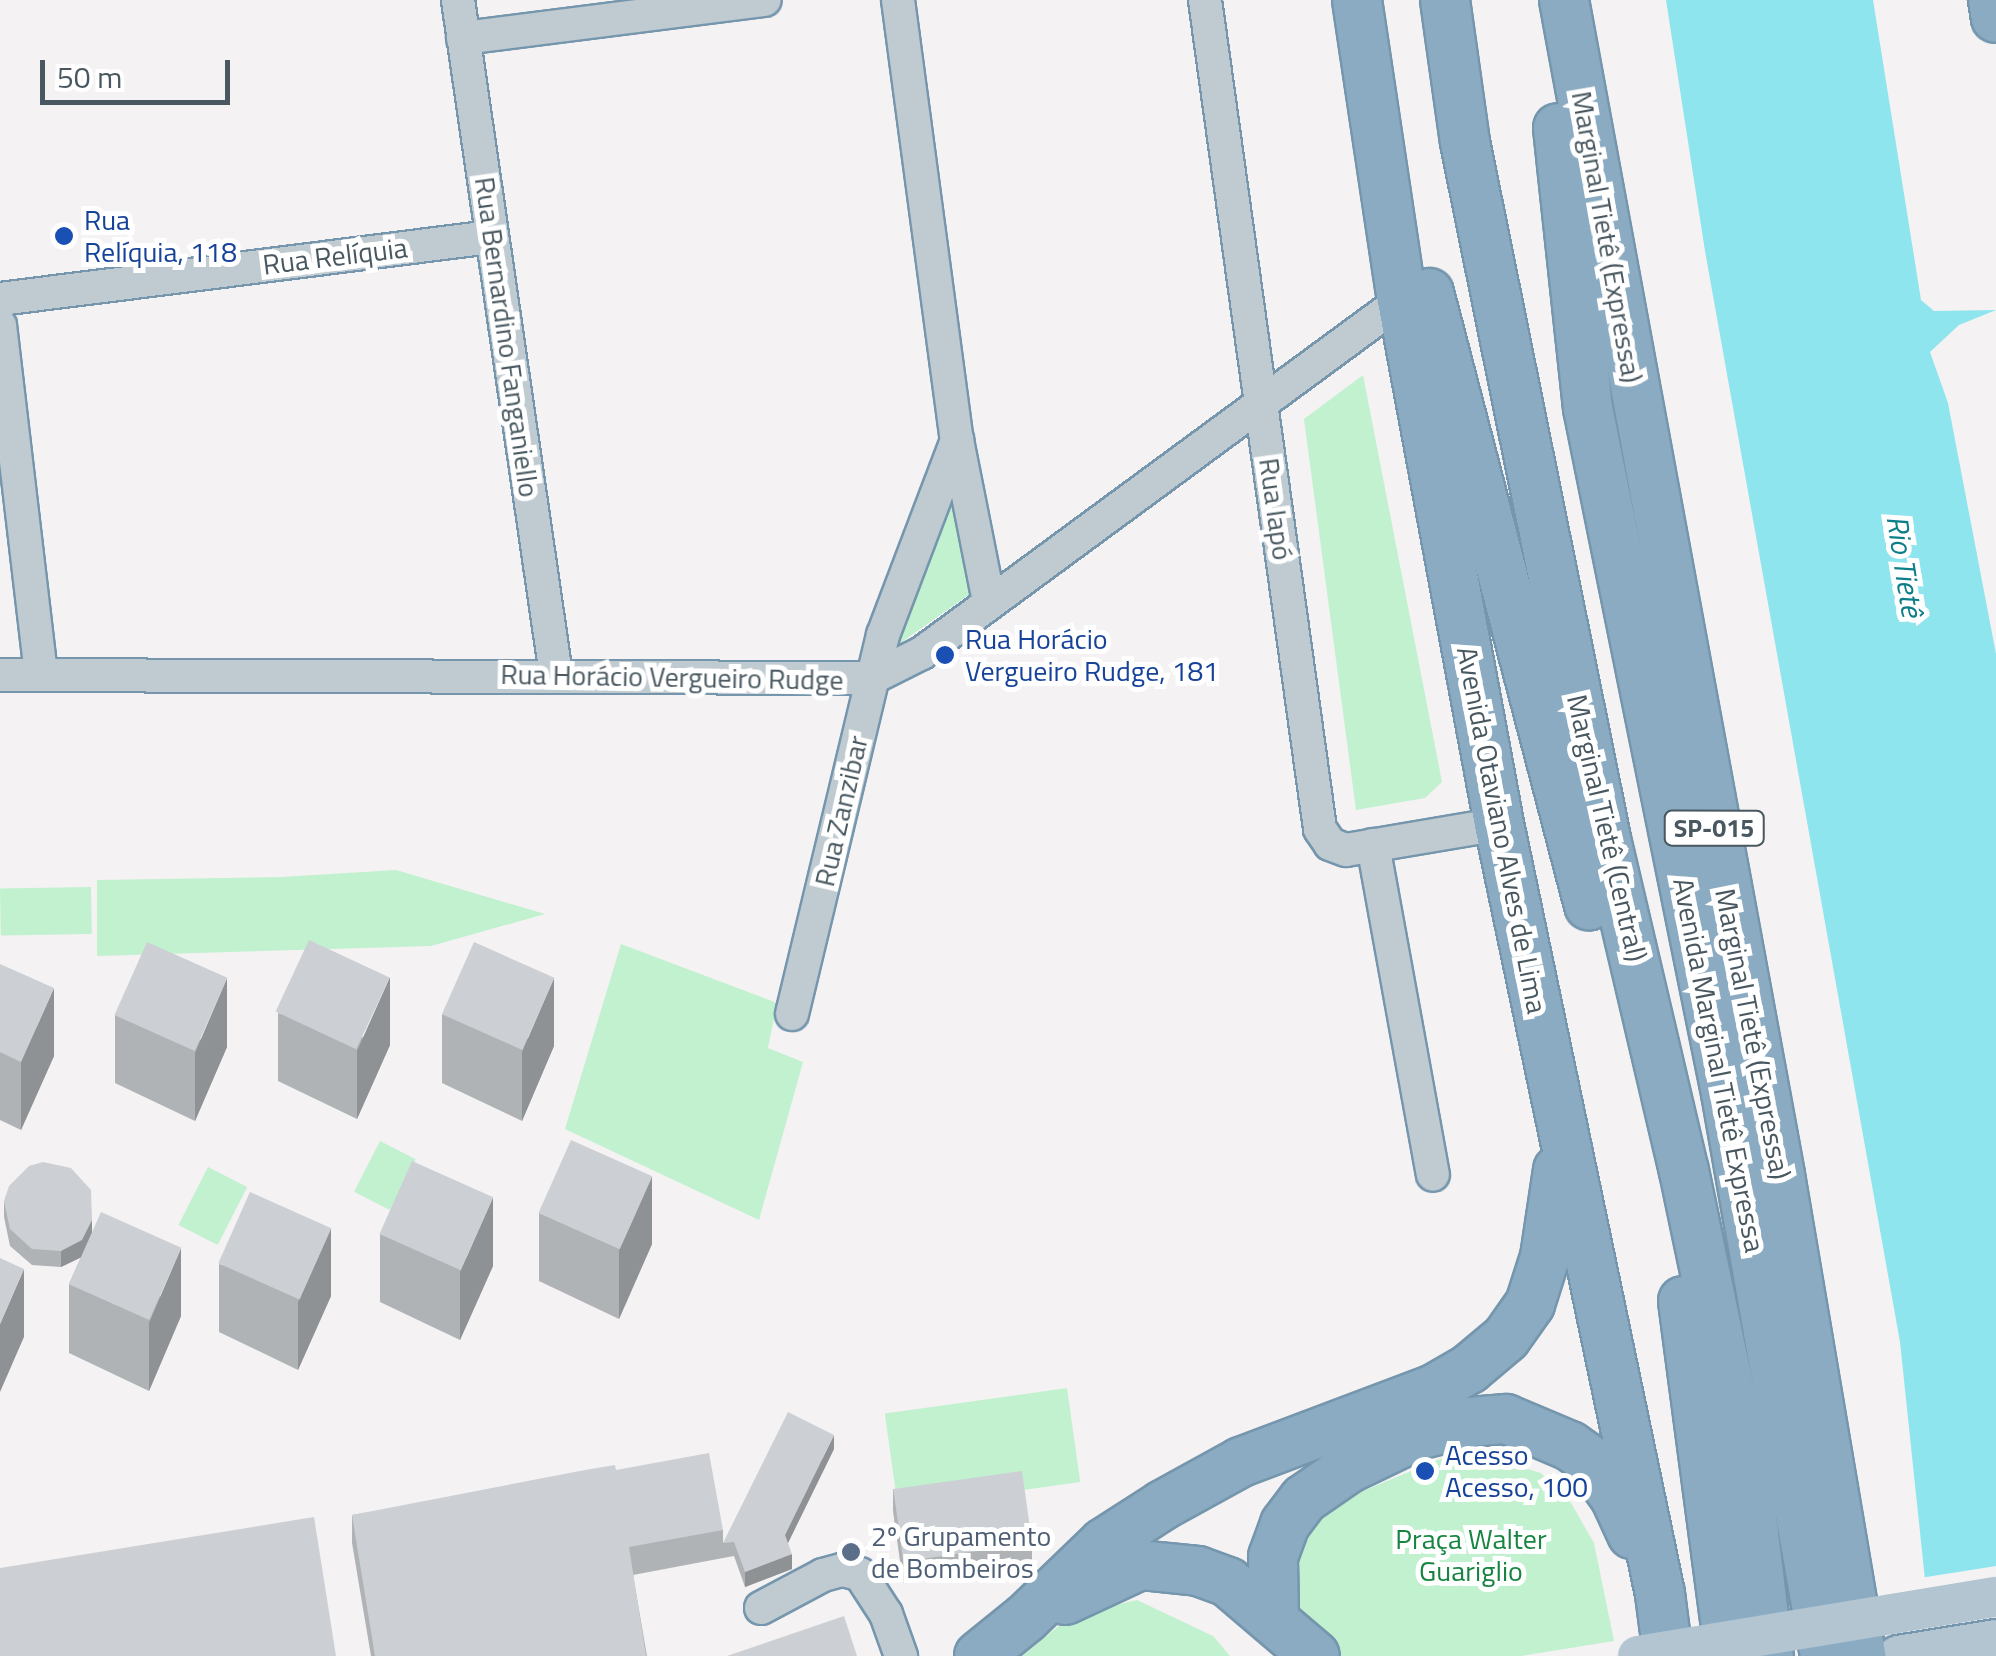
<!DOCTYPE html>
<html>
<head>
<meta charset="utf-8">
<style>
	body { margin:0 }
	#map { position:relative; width:1996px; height:1656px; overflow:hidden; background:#f4f2f3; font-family:"Titillium Web",sans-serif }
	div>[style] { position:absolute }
	.green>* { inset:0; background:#c2f1cf; transform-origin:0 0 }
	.water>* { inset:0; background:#8fe5ee }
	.pier>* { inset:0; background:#f4f2f3 }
	.roads { filter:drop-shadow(2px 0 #7596ad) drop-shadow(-2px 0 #7596ad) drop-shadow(0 2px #7596ad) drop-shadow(0 -2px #7596ad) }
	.minor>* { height:32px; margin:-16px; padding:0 16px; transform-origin:16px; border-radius:16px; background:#c0cbd1 }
	.major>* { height:40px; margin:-20px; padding:0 20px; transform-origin:20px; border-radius:20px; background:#b2c5d1 }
	.highway>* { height:48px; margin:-24px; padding:0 24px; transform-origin:24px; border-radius:24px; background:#8aabc1 }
	.major-bridge>* { height:40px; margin:-20px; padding:0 20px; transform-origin:20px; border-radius:20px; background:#b2c5d1 }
	.wall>* { inset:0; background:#afb3b6 }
	.shaded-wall>* { inset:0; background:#8f9294 }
	.building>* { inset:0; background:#ccd0d4; transform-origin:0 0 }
	.dots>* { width:28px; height:28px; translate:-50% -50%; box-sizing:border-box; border:5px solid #fff; border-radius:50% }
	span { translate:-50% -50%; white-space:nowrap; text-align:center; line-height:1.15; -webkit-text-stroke:10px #fff; paint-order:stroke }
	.shield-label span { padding:2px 8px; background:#fff; border:2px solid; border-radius:8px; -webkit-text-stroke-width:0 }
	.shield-label { font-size:25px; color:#495860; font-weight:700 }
	.transit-label { font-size:28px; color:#164399 }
	.left { translate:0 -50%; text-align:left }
	.street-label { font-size:28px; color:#495860 }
	.service-label { font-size:28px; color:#4e5e75 }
	.park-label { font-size:28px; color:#178541 }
	.water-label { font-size:30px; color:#0c7e8a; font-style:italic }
	.scale { position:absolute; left:40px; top:60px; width:190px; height:45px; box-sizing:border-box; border:5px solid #495860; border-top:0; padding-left:12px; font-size:30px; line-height:35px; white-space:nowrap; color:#495860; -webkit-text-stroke:8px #fff; paint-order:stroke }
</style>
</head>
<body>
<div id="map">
	<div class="green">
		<i style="clip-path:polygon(1363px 375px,1442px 782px,1425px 798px,1356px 810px,1304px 419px)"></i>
		<i style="clip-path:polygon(951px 484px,970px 594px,893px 648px)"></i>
		<i style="clip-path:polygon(396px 870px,545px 914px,431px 946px,97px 956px,97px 880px,281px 877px)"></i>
		<i style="left:91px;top:887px;width:47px;height:91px;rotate:89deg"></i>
		<i style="clip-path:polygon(621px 944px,777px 1003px,768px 1048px,803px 1062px,759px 1220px,565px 1129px)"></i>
		<i style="left:380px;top:1141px;width:40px;height:57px;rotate:27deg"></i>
		<i style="left:208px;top:1167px;width:44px;height:65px;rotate:27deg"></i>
		<i style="left:1067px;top:1388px;width:95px;height:184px;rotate:82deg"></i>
		<i style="clip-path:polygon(1474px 1453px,1541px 1473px,1571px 1503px,1594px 1543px,1614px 1641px,1521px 1656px,1324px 1656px,1283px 1609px,1289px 1539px,1312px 1512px,1450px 1455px)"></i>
		<i style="clip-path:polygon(1137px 1600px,1213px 1636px,1230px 1656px,1022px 1656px,1072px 1615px)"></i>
	</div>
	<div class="water">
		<i style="clip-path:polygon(1666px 0,1873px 0,1921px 300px,1934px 311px,1996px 310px,1959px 325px,1930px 352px,1948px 403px,1996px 654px,1996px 1656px,1933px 1656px,1900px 1342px,1705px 251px)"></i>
	</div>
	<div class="pier">
		<i style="clip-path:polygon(1996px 1566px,1996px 1656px,1928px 1656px,1920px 1578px)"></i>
	</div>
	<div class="roads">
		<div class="minor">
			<i style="left:458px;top:0;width:682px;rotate:81.74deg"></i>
			<i style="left:898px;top:0;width:444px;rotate:82.4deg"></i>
			<i style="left:957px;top:440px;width:165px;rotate:78.8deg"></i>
			<i style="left:1205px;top:0;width:837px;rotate:82.1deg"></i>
			<i style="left:1320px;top:829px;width:18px;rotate:56deg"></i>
			<i style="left:1330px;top:844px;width:17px;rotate:21deg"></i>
			<i style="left:1346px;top:850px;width:155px;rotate:-9.6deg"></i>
			<i style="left:463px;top:38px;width:304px;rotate:-7.2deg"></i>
			<i style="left:0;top:299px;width:496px;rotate:-7.2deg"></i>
			<i style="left:0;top:325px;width:352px;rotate:83.3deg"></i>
			<i style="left:0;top:675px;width:872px;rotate:0.2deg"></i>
			<i style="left:872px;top:678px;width:56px;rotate:-26.6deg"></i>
			<i style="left:922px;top:653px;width:596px;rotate:-36.33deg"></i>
			<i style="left:1373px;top:845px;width:335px;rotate:79.7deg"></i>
			<i style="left:792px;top:1014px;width:390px;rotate:-76.5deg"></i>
			<i style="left:883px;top:635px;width:209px;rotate:-69.2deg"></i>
			<i style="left:761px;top:1608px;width:70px;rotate:-28deg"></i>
			<i style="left:823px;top:1575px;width:20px;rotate:-15deg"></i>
			<i style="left:842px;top:1570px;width:18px;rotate:13deg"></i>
			<i style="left:860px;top:1574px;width:48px;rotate:57deg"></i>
			<i style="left:886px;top:1614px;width:45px;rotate:70.3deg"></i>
		</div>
		<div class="major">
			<i style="left:1898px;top:1656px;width:99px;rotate:-9.3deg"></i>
		</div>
		<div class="highway">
			<i style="left:1357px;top:0;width:303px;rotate:81.5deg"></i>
			<i style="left:1402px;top:300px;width:533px;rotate:79.51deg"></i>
			<i style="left:1499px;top:824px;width:787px;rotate:78.19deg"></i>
			<i style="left:1660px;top:1594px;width:63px;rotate:82.6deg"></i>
			<i style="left:1445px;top:0;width:143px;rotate:82deg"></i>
			<i style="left:1465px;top:142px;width:711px;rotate:78.56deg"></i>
			<i style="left:1606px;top:839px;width:341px;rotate:76.8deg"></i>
			<i style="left:1684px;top:1171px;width:302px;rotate:78.2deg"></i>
			<i style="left:1746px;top:1467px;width:190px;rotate:83.1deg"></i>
			<i style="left:1564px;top:0;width:1195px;rotate:79.58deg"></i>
			<i style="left:1780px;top:1175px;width:488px;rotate:80.4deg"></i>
			<i style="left:1993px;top:0;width:18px;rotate:81deg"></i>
			<i style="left:1558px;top:128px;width:282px;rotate:83.9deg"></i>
			<i style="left:1588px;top:408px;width:699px;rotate:78.61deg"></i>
			<i style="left:1726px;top:1093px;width:572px;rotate:80.03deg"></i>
			<i style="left:1429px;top:293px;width:633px;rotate:75.35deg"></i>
			<i style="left:1683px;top:1301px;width:358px;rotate:82.5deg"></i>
			<i style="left:1065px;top:1600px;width:83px;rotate:-25deg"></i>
			<i style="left:1140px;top:1565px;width:58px;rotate:5.9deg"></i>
			<i style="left:1198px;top:1571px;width:32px;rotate:20deg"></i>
			<i style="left:1228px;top:1582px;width:114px;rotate:40.4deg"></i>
			<i style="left:1274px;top:1617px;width:60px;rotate:-91deg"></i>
			<i style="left:1273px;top:1557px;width:35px;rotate:-70deg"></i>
			<i style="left:1285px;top:1524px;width:31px;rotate:-53deg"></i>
			<i style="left:1304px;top:1499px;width:55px;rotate:-34.6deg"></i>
			<i style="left:1349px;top:1468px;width:76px;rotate:-25.6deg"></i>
			<i style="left:1418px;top:1435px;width:54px;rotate:-14deg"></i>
			<i style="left:1470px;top:1422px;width:36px;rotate:-5deg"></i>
			<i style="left:1506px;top:1419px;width:69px;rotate:22.9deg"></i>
			<i style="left:1570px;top:1446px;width:21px;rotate:35deg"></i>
			<i style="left:1587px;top:1458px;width:48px;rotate:54.3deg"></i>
			<i style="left:1615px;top:1497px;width:41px;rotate:65.3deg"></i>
			<i style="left:979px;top:1656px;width:60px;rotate:-39deg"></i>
			<i style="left:1026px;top:1618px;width:108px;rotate:-43.9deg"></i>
			<i style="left:1104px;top:1543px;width:70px;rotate:-32.8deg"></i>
			<i style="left:1163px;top:1505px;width:89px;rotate:-28.9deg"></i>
			<i style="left:1241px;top:1462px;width:206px;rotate:-20.7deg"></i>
			<i style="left:1434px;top:1389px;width:40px;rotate:-29.7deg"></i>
			<i style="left:1469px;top:1369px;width:48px;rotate:-40deg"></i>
			<i style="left:1506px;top:1338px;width:42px;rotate:-54.8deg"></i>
			<i style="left:1530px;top:1304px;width:49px;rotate:-72.3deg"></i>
			<i style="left:1545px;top:1257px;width:88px;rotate:-81.5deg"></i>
		</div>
	</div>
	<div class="major-bridge">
		<i style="left:1638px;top:1656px;width:363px;rotate:-9.4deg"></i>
	</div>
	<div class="wall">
		<i style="clip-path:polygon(0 964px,54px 1056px,21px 1130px,0 1120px)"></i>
		<i style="clip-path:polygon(278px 1013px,390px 1045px,357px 1119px,278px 1081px)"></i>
		<i style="clip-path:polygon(442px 1014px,554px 1046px,522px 1121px,442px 1083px)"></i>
		<i style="clip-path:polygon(115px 1015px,227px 1047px,195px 1121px,115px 1083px)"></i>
		<i style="clip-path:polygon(4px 1201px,92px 1232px,181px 1316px,149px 1391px,69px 1353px,69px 1284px,81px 1257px,61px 1267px,32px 1265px,10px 1246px,4px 1217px)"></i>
		<i style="clip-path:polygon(539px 1213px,652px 1244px,619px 1319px,539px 1281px)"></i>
		<i style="clip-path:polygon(380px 1234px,493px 1266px,460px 1340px,380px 1302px)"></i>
		<i style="clip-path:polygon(219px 1264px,331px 1296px,298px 1370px,219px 1332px)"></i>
		<i style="clip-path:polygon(834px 1449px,788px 1543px,792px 1569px,745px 1587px,734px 1556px,723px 1558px,723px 1543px)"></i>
		<i style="clip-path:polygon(616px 1470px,723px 1530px,723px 1558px,633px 1575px,647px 1656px,371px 1656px,352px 1543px,352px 1515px)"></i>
		<i style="clip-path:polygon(893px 1489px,1032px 1543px,1032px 1565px,903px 1583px,893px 1511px)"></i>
	</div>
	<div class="shaded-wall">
		<i style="clip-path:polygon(390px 977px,390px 1045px,357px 1119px,357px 1051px)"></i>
		<i style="clip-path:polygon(227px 978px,227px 1047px,195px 1121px,195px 1053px)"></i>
		<i style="clip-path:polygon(554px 978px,554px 1046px,522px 1121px,522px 1052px)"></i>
		<i style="clip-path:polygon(54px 988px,54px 1056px,21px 1130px,21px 1062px)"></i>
		<i style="clip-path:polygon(652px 1176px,652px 1244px,619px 1319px,619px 1250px)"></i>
		<i style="clip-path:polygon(493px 1197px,493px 1266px,460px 1340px,460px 1272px)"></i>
		<i style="clip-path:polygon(92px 1220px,92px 1237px,82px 1257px,61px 1267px,61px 1251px)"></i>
		<i style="clip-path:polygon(331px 1228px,331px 1296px,298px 1370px,298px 1302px)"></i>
		<i style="clip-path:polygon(181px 1248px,181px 1316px,149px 1391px,149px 1323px)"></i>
		<i style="clip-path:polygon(24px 1269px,24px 1337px,0 1392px,0 1324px)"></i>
		<i style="clip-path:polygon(834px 1435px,834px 1449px,785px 1549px,785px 1535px)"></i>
		<i style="clip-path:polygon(792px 1554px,792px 1569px,745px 1587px,745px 1572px)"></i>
	</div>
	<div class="building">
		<i style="left:309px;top:940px;width:89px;height:79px;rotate:25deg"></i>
		<i style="left:147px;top:942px;width:88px;height:80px;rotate:24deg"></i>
		<i style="left:474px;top:942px;width:88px;height:79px;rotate:24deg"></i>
		<i style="clip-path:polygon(0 964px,54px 988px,21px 1062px,0 1052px)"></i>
		<i style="left:571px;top:1140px;width:89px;height:80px;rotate:24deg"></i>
		<i style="left:412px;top:1161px;width:89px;height:80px;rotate:24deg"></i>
		<i style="clip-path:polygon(43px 1162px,71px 1168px,91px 1190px,92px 1220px,82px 1240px,61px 1251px,32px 1249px,10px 1229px,4px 1201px,9px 1186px,29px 1166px)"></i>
		<i style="left:250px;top:1192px;width:89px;height:78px;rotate:24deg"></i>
		<i style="left:101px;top:1212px;width:88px;height:79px;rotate:24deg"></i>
		<i style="clip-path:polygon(0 1258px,24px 1269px,0 1324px)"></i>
		<i style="clip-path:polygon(788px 1412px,834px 1435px,785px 1535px,792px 1554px,745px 1572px,734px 1542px,723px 1543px)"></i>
		<i style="clip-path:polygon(709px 1453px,723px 1530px,629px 1547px,646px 1656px,375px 1656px,352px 1515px,585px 1470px,615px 1465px,616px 1470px)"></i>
		<i style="left:1022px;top:1471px;width:73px;height:130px;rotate:82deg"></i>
		<i style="clip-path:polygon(314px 1517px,336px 1656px,0 1656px,0 1568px)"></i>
		<i style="clip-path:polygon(844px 1616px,857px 1656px,727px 1656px)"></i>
	</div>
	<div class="dots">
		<i style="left:64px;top:236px;background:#1a4fb4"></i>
		<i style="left:945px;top:655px;background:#1a4fb4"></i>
		<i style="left:1425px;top:1471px;background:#1a4fb4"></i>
		<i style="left:851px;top:1552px;background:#5c6f8a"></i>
	</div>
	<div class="shield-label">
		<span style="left:1714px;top:828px">SP-015</span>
	</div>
	<div class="transit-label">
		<span class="left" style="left:84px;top:236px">Rua<br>Relíquia, 118</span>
		<span class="left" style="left:965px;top:655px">Rua Horácio<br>Vergueiro Rudge, 181</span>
		<span class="left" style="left:1445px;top:1471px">Acesso<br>Acesso, 100</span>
	</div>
	<div class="street-label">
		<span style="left:1607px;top:237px;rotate:80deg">Marginal Tietê (Expressa)</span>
		<span style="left:335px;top:256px;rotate:-7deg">Rua Relíquia</span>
		<span style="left:507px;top:337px;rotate:82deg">Rua Bernardino Fanganiello</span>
		<span style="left:1276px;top:509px;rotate:82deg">Rua Iapó</span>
		<span style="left:672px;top:677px;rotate:1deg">Rua Horácio Vergueiro Rudge</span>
		<span style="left:841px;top:811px;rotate:-77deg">Rua Zanzibar</span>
		<span style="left:1607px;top:828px;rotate:77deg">Marginal Tietê (Central)</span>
		<span style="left:1502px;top:830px;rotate:79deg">Avenida Otaviano Alves de Lima</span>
		<span style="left:1753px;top:1034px;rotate:79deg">Marginal Tietê (Expressa)</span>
		<span style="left:1719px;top:1065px;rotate:79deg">Avenida Marginal Tietê Expressa</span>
	</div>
	<div class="service-label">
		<span class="left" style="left:871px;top:1552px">2º Grupamento<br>de Bombeiros</span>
	</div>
	<div class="park-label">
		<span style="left:1471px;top:1555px">Praça Walter<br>Guariglio</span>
	</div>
	<div class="water-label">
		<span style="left:1905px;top:566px;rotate:81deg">Rio Tietê</span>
	</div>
	<div class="scale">50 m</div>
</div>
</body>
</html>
